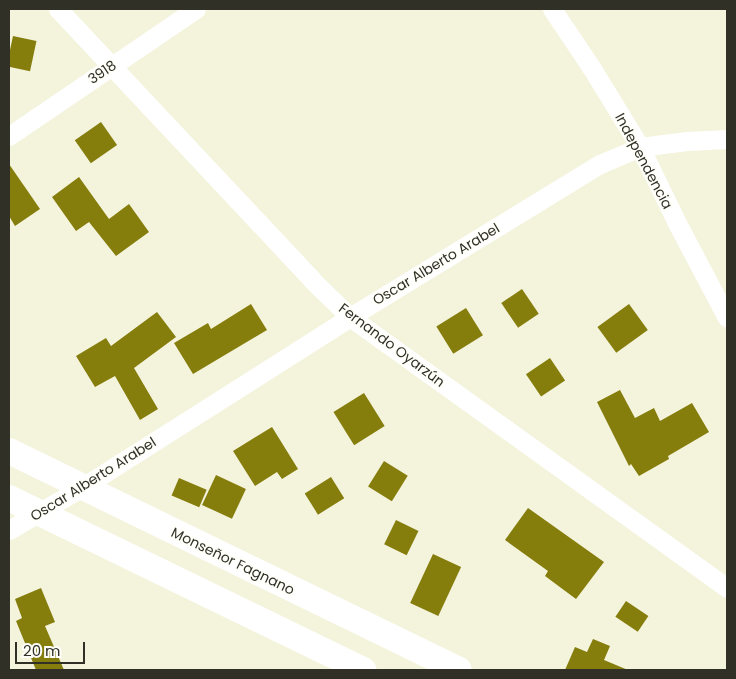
<!DOCTYPE html>
<html>
<head>
<meta charset="utf-8">
<style>
	body { margin:0 }
	#map { position:relative; width:736px; height:679px; overflow:hidden; background:#f4f3dc; font-family:Poppins,sans-serif }
	div>[style] { position:absolute }
	.building>* { inset:0; background:#857d0c; transform-origin:0 0 }
	.street>* { height:19px; margin:-9.5px; padding:0 9.5px; transform-origin:9.5px; border-radius:9.5px; background:#fff }
	.secondary>* { height:26px; margin:-13px; padding:0 13px; transform-origin:13px; border-radius:13px; background:#fff }
	span { translate:-50% -50%; white-space:nowrap; text-align:center; line-height:1.15; -webkit-text-stroke:4px #fffffa; paint-order:stroke }
	.street-label { font-size:14px; color:#303027 }
	.frame { position:absolute; inset:0; border:10px solid #303027; pointer-events:none }
	.scale { position:absolute; left:15px; top:642px; width:70px; height:22px; box-sizing:border-box; border:2px solid #303027; border-top:0; padding-left:6px; font-size:15px; line-height:18px; white-space:nowrap; color:#303027; -webkit-text-stroke:4px #fffffa; paint-order:stroke }
</style>
</head>
<body>
<div id="map">
	<div class="building">
		<i style="left:13px;top:36px;width:24px;height:31px;rotate:12deg"></i>
		<i style="left:101px;top:122px;width:28px;height:32px;rotate:55deg"></i>
		<i style="clip-path:polygon(9px 164px,40px 209px,15px 226px,9px 216px)"></i>
		<i style="clip-path:polygon(79px 177px,109px 219px,129px 204px,149px 232px,116px 256px,89px 222px,76px 231px,52px 197px)"></i>
		<i style="left:522px;top:289px;width:30px;height:25px;rotate:56deg"></i>
		<i style="clip-path:polygon(251px 304px,267px 330px,193px 374px,174px 343px,208px 323px,211px 329px)"></i>
		<i style="left:629px;top:304px;width:32px;height:39px;rotate:54deg"></i>
		<i style="left:466px;top:308px;width:32px;height:35px;rotate:58deg"></i>
		<i style="clip-path:polygon(157px 312px,176px 337px,134px 368px,158px 409px,140px 420px,115px 376px,95px 387px,76px 356px,106px 338px,111px 346px)"></i>
		<i style="left:550px;top:358px;width:27px;height:29px;rotate:56deg"></i>
		<i style="clip-path:polygon(620px 390px,635px 418px,654px 408px,660px 421px,692px 403px,709px 432px,668px 456px,669px 459px,639px 476px,631px 464px,629px 466px,597px 402px)"></i>
		<i style="left:364px;top:393px;width:39px;height:36px;rotate:58deg"></i>
		<i style="clip-path:polygon(272px 427px,298px 469px,282px 479px,277px 472px,255px 486px,233px 451px)"></i>
		<i style="left:384px;top:461px;width:28px;height:30px;rotate:32deg"></i>
		<i style="left:216px;top:475px;width:33px;height:33px;rotate:25deg"></i>
		<i style="left:331px;top:477px;width:25px;height:31px;rotate:58deg"></i>
		<i style="left:179px;top:478px;width:30px;height:19px;rotate:23deg"></i>
		<i style="clip-path:polygon(528px 508px,604px 562px,576px 599px,545px 576px,548px 571px,505px 540px)"></i>
		<i style="left:396px;top:520px;width:25px;height:27px;rotate:26deg"></i>
		<i style="left:433px;top:554px;width:31px;height:54px;rotate:25deg"></i>
		<i style="clip-path:polygon(41px 588px,55px 622px,45px 626px,64px 670px,36px 670px,16px 621px,22px 618px,15px 599px)"></i>
		<i style="left:626px;top:601px;width:27px;height:19px;rotate:34deg"></i>
		<i style="clip-path:polygon(593px 639px,610px 646px,604px 660px,628px 670px,565px 670px,575px 647px,587px 652px)"></i>
	</div>
	<div class="street">
		<i style="left:58px;top:9px;width:373px;rotate:46.8deg"></i>
		<i style="left:313px;top:281px;width:52px;rotate:44.2deg"></i>
		<i style="left:350px;top:317px;width:464px;rotate:35.7deg"></i>
		<i style="left:552px;top:9px;width:70px;rotate:56.1deg"></i>
		<i style="left:591px;top:67px;width:94px;rotate:58.5deg"></i>
		<i style="left:640px;top:147px;width:85px;rotate:64deg"></i>
		<i style="left:677px;top:223px;width:107px;rotate:62.2deg"></i>
		<i style="left:9px;top:136px;width:226px;rotate:-34.2deg"></i>
		<i style="left:9px;top:530px;width:83px;rotate:-30.3deg"></i>
		<i style="left:81px;top:488px;width:319px;rotate:-32.4deg"></i>
		<i style="left:350px;top:317px;width:293px;rotate:-31.5deg"></i>
		<i style="left:600px;top:164px;width:43px;rotate:-23deg"></i>
		<i style="left:640px;top:147px;width:47px;rotate:-7.3deg"></i>
		<i style="left:687px;top:141px;width:40px;rotate:-2.9deg"></i>
	</div>
	<div class="secondary">
		<i style="left:9px;top:451px;width:500px;rotate:25.95deg"></i>
		<i style="left:9px;top:498px;width:394px;rotate:25.9deg"></i>
	</div>
	<div class="street-label">
		<span style="left:102px;top:72px;rotate:-34deg">3918</span>
		<span style="left:644px;top:161px;rotate:62deg">Independencia</span>
		<span style="left:436px;top:264px;rotate:-31deg">Oscar Alberto Arabel</span>
		<span style="left:392px;top:345px;rotate:37deg">Fernando Oyarzún</span>
		<span style="left:93px;top:479px;rotate:-32deg">Oscar Alberto Arabel</span>
		<span style="left:233px;top:561px;rotate:26deg">Monseñor Fagnano</span>
	</div>
	<div class="frame"></div>
	<div class="scale">20 m</div>
</div>
</body>
</html>
